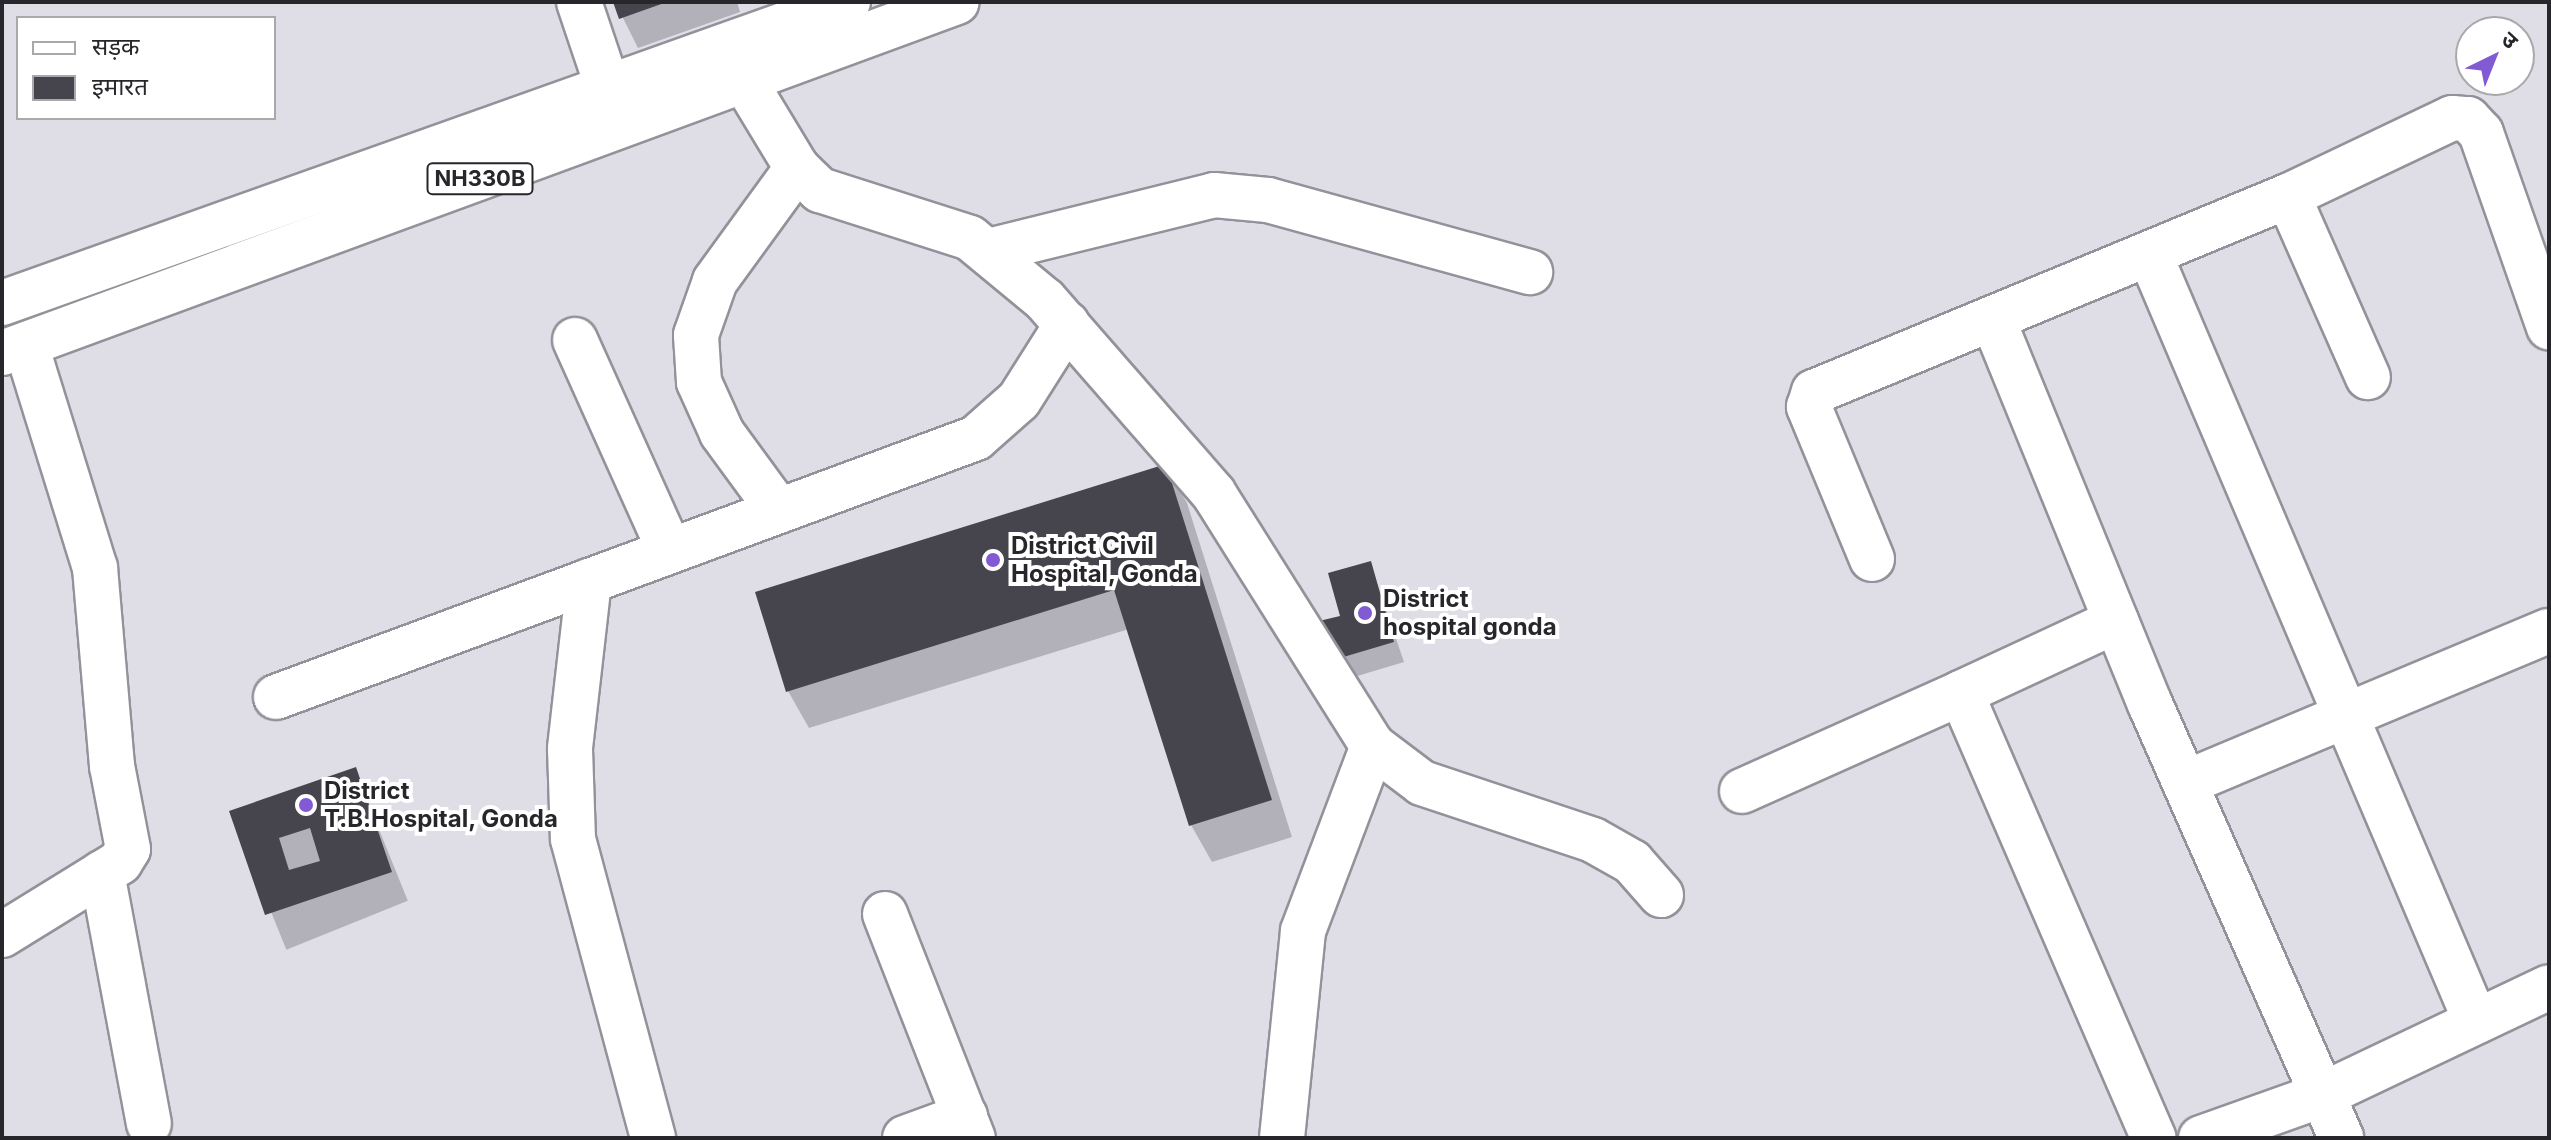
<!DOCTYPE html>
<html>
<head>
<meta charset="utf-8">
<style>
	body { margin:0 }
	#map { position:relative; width:2551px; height:1140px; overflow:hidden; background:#dfdde6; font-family:Inter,"Noto Sans Devanagari",sans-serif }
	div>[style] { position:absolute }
	.shadow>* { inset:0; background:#0003; transform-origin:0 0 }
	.building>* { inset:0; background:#46444c }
	.roads { filter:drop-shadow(2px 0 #93929a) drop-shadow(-2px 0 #93929a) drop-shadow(0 2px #93929a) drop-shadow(0 -2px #93929a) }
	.minor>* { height:44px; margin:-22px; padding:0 22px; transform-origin:22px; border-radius:22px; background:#fff }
	.highway>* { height:44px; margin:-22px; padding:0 22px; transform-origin:22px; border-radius:22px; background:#fff }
	.dots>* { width:22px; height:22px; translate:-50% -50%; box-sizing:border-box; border:4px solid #fff; border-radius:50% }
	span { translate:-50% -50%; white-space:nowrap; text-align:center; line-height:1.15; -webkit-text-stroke:8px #fff; paint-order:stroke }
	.shield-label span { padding:2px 6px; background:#fff; border:2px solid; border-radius:6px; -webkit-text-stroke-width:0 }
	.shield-label { font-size:22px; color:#27262a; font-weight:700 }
	.poi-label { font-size:24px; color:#27262a; font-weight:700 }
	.left { translate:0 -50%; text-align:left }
	.frame { position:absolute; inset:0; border:4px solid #27262a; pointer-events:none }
	.legend { position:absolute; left:16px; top:16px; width:260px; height:104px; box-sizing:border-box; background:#fff; border:2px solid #a9a8aa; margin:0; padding:10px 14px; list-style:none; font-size:24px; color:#27262a }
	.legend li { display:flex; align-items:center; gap:16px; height:40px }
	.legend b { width:40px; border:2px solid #a9a8aa }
	.north { position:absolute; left:2455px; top:16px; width:80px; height:80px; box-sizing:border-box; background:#fff; border:2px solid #a9a8aa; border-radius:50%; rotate:43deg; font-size:22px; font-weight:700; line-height:32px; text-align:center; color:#27262a }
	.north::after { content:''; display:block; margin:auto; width:28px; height:36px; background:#825ad3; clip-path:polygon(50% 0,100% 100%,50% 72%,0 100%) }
</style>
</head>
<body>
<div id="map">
	<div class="shadow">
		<i style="clip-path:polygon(615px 2px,737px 2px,740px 12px,638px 48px)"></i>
		<i style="clip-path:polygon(1165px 466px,1187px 503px,1292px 837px,1212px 862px,1191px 825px,1129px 629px,809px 728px,788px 691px)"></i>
		<i style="clip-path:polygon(1370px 563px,1404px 662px,1344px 680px,1332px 660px,1343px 617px)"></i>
		<i style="left:355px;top:770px;width:141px;height:131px;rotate:68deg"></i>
	</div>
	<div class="building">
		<i style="clip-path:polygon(613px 2px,667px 2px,619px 19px)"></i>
		<i style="clip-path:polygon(1166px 464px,1272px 800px,1189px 826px,1114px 590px,786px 692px,755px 592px)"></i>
		<i style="clip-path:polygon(1371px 561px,1394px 642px,1330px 661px,1319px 621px,1340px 616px,1328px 573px)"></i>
		<i style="clip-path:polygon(evenodd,356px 767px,392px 872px,265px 915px,229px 811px,356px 767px,310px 828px,320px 861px,289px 870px,279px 838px,310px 828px)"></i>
	</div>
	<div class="roads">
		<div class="minor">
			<i style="left:579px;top:2px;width:88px;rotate:71.4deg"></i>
			<i style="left:745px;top:82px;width:100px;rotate:58.8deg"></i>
			<i style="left:797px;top:168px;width:32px;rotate:44deg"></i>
			<i style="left:820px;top:190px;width:157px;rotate:17.7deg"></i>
			<i style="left:970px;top:238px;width:97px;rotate:39.6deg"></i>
			<i style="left:1045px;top:300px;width:257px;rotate:48.9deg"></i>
			<i style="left:1214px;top:494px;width:298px;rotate:57.8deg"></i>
			<i style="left:1373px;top:746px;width:61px;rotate:37.1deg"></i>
			<i style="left:1422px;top:783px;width:180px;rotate:18.4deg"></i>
			<i style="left:1593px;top:840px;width:45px;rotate:29.4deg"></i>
			<i style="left:1632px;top:862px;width:44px;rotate:48.7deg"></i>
			<i style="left:2288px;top:196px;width:198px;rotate:66.2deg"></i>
			<i style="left:988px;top:251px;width:233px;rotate:-13.9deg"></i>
			<i style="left:1214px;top:195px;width:54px;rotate:5.3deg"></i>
			<i style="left:1268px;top:200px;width:272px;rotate:15.4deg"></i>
			<i style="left:2150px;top:255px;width:833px;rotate:66.97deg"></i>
			<i style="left:1994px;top:322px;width:413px;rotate:67.8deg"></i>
			<i style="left:2150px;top:704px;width:474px;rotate:66.2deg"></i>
			<i style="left:575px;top:340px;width:231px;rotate:65.8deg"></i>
			<i style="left:779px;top:511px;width:97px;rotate:-126.2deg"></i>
			<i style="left:722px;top:433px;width:56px;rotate:-114.3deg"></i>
			<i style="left:699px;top:382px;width:47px;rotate:-93.7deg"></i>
			<i style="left:696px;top:335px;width:57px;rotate:-70.6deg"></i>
			<i style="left:715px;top:281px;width:140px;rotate:-54deg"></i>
			<i style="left:1872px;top:559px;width:165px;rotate:-112.5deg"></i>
			<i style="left:1809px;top:407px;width:16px;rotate:-72deg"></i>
			<i style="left:1814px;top:392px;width:513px;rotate:-22.47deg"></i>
			<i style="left:2288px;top:196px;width:182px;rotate:-25.4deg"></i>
			<i style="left:2452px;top:118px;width:16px;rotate:4deg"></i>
			<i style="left:2468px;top:119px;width:19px;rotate:47deg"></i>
			<i style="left:2481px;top:133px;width:206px;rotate:70.7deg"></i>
			<i style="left:589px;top:581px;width:169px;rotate:96.5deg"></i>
			<i style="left:570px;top:749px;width:90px;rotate:88.1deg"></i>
			<i style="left:573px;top:839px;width:310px;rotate:75deg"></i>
			<i style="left:2116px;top:621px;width:171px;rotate:155.1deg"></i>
			<i style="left:1961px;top:693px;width:485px;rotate:66.6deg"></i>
			<i style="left:276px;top:697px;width:746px;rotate:-20.3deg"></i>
			<i style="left:976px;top:438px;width:57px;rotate:-41.5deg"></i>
			<i style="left:1019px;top:400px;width:90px;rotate:-57.7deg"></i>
			<i style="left:2185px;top:783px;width:394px;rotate:-22.7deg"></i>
			<i style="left:1742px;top:791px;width:240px;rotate:-24.1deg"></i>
			<i style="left:102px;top:873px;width:255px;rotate:79.4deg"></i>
			<i style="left:885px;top:914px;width:241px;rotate:68.6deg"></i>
			<i style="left:2px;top:935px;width:139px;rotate:-31.7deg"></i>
			<i style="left:120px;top:862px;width:15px;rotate:-58deg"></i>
			<i style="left:128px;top:849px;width:85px;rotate:-100.9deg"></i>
			<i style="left:112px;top:766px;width:199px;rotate:-94.9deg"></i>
			<i style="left:95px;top:568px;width:233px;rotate:-107.2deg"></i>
			<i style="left:905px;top:1138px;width:64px;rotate:-20.1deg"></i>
			<i style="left:1282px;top:1138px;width:208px;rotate:-84.2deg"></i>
			<i style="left:1303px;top:931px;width:198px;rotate:-69.3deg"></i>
			<i style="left:2201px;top:1138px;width:128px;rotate:-19.6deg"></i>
			<i style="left:2322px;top:1095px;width:251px;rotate:-25.4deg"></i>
		</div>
		<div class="highway">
			<i style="left:2px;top:303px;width:898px;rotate:-19.59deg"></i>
			<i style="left:2px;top:353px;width:1017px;rotate:-20.18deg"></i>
		</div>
	</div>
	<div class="dots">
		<i style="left:993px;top:560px;background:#825ad3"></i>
		<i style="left:1365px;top:613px;background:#825ad3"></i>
		<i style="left:306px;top:805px;background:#825ad3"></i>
	</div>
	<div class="shield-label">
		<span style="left:480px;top:179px">NH330B</span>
	</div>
	<div class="poi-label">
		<span class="left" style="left:1011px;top:560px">District Civil<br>Hospital, Gonda</span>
		<span class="left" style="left:1383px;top:613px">District<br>hospital gonda</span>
		<span class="left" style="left:324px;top:805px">District<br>T.B.Hospital, Gonda</span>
	</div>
	<div class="frame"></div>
	<ul class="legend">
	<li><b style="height:10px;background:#fff"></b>सड़क</li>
	<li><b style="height:22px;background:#46444c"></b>इमारत</li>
	</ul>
	<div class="north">उ</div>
</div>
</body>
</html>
